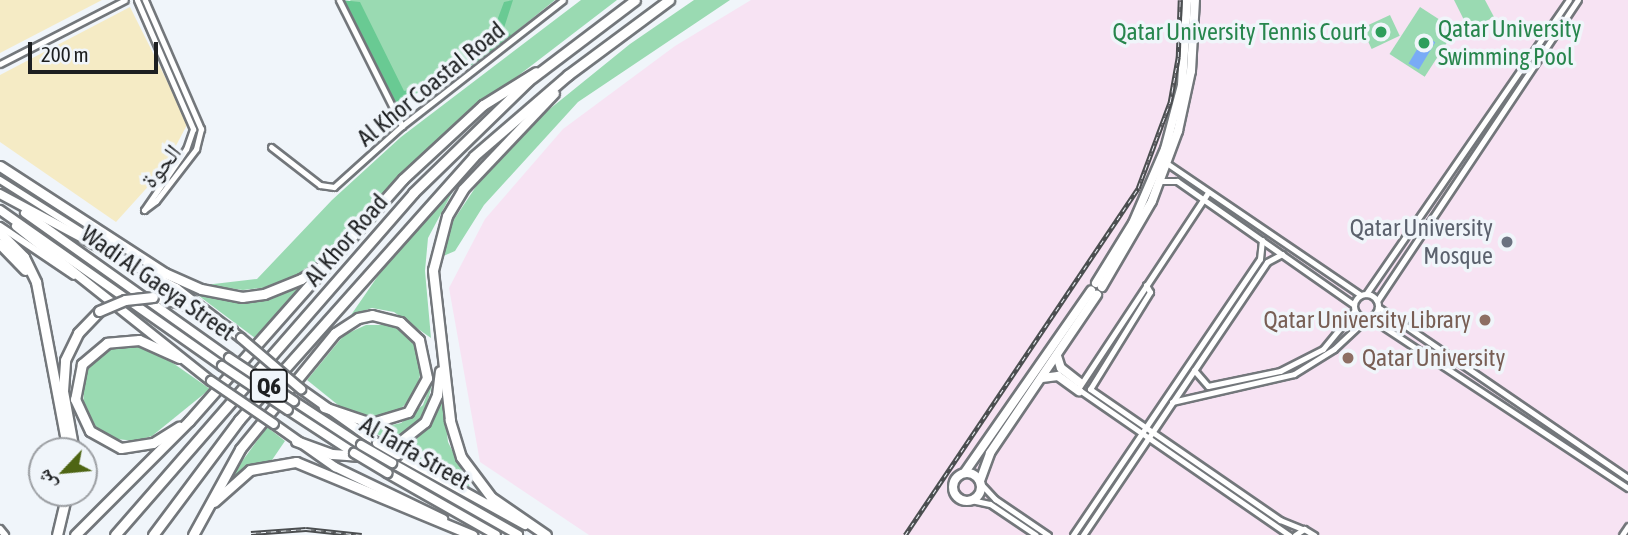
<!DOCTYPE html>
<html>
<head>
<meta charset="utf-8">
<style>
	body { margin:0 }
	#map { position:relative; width:1628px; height:535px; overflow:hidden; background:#f0f5fa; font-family:"Asap Condensed","Noto Naskh Arabic",sans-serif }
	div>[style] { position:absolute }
	.education>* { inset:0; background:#f7e3f3 }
	.green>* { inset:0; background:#9adab2; transform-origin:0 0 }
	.forest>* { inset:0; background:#69ca93 }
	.sand>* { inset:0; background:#f5ebc5 }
	.water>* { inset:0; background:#79abf6; transform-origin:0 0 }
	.roads { filter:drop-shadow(2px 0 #73777b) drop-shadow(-2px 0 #73777b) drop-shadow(0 2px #73777b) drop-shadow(0 -2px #73777b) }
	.minor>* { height:5px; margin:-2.5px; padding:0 2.5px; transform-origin:2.5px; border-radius:2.5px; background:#fff }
	.minor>.ring { margin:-2.5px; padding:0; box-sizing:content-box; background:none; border:5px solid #fff; border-radius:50% }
	.tertiary>* { height:6px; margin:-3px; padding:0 3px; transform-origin:3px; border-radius:3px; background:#fff }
	.primary>* { height:8px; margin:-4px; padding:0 4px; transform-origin:4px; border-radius:4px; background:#fff }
	.primary>.ring { margin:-4px; padding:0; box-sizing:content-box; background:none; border:8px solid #fff; border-radius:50% }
	.motorway>* { height:9px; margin:-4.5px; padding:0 4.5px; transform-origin:4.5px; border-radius:4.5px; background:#fff }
	.rail>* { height:4.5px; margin-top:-2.25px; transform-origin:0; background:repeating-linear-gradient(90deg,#f0f5fa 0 5px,#4b4e50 0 10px); box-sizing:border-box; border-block:2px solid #4b4e50 }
	.bridges { filter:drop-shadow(2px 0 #73777b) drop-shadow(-2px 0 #73777b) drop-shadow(0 2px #73777b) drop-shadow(0 -2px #73777b) }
	.primary-bridge>* { height:8px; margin:-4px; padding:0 4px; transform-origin:4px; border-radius:4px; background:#fff }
	.motorway-bridge>* { height:9px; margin:-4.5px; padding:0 4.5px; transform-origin:4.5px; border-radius:4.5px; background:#fff }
	.dots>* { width:19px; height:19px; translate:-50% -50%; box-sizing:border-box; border:4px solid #f0f5fa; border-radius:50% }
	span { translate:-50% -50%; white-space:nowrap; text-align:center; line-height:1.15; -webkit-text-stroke:7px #f0f5fa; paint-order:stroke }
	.shield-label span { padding:2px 5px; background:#f0f5fa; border:2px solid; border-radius:5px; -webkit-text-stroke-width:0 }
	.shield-label { font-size:23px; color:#1d1f21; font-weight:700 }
	.leisure-label { font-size:24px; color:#27864d }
	.left { translate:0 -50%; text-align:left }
	.right { translate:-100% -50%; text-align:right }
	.street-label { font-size:24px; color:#1d1f21 }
	.worship-label { font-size:24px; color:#5b616d }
	.education-label { font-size:24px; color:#785e54 }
	.north { position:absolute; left:28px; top:437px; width:70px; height:70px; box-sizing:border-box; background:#f0f5fa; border:2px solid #9c9fa3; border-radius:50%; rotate:244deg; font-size:19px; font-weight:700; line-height:28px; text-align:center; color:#1d1f21 }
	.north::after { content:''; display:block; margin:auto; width:24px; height:32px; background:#4e6513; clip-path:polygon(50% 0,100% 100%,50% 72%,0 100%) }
	.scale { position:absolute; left:28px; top:42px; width:130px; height:32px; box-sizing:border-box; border:4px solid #1d1f21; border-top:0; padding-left:9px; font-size:21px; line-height:24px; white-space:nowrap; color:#1d1f21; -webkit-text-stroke:5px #f0f5fa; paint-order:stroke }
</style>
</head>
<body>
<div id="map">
	<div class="education">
		<i style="clip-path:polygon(751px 0,1628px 0,1628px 535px,589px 535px,480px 462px,449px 288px,485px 219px,563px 129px,675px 46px)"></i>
	</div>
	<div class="green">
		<i style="clip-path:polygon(350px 0,555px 0,481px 60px,406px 99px)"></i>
		<i style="clip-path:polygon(581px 0,617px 0,446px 131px,309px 269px,270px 287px,243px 290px,205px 285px,257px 279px,332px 200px,401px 137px)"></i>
		<i style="clip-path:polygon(694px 0,730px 0,578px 102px,484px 205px,455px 251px,441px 257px,453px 221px,483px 176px,525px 129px,630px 44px)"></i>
		<i style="clip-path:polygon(1454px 0,1485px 0,1494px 17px,1469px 30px)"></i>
		<i style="left:1420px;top:7px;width:42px;height:56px;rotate:33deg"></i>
		<i style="left:1390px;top:15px;width:23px;height:31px;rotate:65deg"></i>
		<i style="clip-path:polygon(453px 191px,428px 238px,425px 271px,431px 338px,394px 312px,372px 308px,351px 315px,393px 254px)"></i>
		<i style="clip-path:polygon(308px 282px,255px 338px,195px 293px,233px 301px,263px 299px)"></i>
		<i style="clip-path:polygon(366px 325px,390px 325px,405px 333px,416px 348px,421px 372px,414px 396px,396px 413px,371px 418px,348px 413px,307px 380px,344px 335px)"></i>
		<i style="clip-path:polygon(133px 343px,150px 347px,210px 389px,152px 436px,135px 441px,108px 438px,93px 425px,83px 407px,85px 373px,94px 359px,110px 348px)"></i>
		<i style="clip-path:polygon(436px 369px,424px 416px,411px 430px,391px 442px,370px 430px,401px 423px,423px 405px)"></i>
		<i style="clip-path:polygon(443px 399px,448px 442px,470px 487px,406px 451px)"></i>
		<i style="clip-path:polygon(267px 427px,285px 441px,272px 460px,227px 482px)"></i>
	</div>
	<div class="forest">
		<i style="clip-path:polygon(341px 0,360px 2px,404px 91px,437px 82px,406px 98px,405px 112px,392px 102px)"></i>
		<i style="clip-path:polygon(513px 0,504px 28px,511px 35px,468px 68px,477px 53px,472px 43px,481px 47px,489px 42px,504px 2px)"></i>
	</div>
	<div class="sand">
		<i style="clip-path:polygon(0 0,102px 0,0 53px)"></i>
		<i style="clip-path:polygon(130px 7px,188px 123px,163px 170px,116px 222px,0 142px,0 75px)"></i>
	</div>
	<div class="water">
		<i style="left:1425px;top:36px;width:12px;height:32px;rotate:31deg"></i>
	</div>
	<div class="roads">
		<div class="minor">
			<i style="left:137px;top:0;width:141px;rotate:66.5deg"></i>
			<i style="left:193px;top:129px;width:21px;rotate:109deg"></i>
			<i style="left:186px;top:149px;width:74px;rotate:124.5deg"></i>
			<i style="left:339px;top:0;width:141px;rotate:63.4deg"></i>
			<i style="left:0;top:64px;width:140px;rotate:-27.1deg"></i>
			<i style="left:271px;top:147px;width:62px;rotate:37.8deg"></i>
			<i style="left:320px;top:185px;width:14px;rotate:8deg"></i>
			<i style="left:334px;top:187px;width:91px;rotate:-41.9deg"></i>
			<i style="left:402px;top:126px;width:204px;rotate:-38deg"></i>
			<i style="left:1168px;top:164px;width:233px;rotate:34.2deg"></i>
			<i style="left:1161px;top:181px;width:16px"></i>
			<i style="left:1177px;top:181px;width:216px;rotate:35deg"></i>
			<i style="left:1207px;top:194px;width:234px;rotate:123.5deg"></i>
			<i style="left:1078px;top:389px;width:257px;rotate:34.7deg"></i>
			<i style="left:144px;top:210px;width:15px;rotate:-37deg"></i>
			<i style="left:156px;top:201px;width:66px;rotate:-52.4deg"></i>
			<i style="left:196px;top:149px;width:21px;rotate:-76deg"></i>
			<i style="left:201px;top:129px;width:141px;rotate:-113.5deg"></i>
			<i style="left:1146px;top:285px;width:8px;rotate:60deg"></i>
			<i style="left:1150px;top:292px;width:114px;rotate:121.7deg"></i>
			<i style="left:1090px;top:389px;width:231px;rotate:34.6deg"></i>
			<i style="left:1280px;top:520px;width:24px;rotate:22deg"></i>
			<i class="ring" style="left:1354px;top:294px;width:19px;height:19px"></i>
			<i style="left:1366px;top:294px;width:357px;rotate:-55.4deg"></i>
			<i style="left:1377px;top:301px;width:362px;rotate:-56.3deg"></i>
			<i style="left:1378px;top:307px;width:303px;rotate:34.4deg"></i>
			<i style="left:1370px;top:318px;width:309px;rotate:33.4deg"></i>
			<i style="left:1194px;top:370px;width:21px;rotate:49deg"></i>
			<i style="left:1208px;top:386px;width:74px;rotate:-11.8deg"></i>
			<i style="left:1280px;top:371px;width:48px;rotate:-27.1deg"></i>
			<i style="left:1323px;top:349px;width:50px;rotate:-50.6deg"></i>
			<i style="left:1172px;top:402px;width:125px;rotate:-12.9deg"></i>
			<i style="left:1294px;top:374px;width:47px;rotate:-32deg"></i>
			<i style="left:1334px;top:349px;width:44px;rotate:-43.2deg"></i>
			<i style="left:981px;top:484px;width:21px;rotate:47deg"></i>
			<i style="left:995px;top:499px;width:64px;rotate:34.2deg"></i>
			<i style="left:971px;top:500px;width:19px;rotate:12deg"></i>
			<i style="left:990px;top:504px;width:55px;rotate:34deg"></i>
			<i style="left:1073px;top:535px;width:333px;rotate:-55.9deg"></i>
			<i style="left:1260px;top:259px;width:19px;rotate:-84deg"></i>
			<i style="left:1083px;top:535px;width:329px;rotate:-56deg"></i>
			<i style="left:1267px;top:262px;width:17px;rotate:-28deg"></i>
			<i style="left:1295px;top:535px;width:11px;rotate:-34deg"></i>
			<i style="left:1304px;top:529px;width:12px;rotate:31deg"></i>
			<i style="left:1622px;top:535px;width:11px;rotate:-56deg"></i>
		</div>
		<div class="tertiary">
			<i style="left:0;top:180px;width:122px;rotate:32.3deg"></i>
			<i style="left:0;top:226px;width:89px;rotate:34deg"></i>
			<i style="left:0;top:529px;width:8px;rotate:50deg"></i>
		</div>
		<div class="primary">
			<i style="left:0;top:194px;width:200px;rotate:28.1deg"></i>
			<i style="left:176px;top:288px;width:82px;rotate:37.6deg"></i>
			<i style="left:0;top:210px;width:271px;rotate:35.1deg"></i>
			<i style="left:25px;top:213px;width:250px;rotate:35.4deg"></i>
			<i style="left:16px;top:226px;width:249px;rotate:38.5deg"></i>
			<i style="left:1096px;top:283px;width:70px;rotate:-58.3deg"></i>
			<i style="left:1133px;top:223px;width:81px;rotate:-66.6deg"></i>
			<i style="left:1165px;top:149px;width:66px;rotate:-75.1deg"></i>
			<i style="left:1182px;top:85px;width:85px;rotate:-86.6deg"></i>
			<i style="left:1102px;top:287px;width:99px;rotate:-59.8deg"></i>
			<i style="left:1152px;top:201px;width:75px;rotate:-69.6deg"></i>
			<i style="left:1178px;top:131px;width:61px;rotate:-77.8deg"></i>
			<i style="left:1191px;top:71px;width:71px;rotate:-86.8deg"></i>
			<i style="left:1057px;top:356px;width:13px;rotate:72deg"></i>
			<i style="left:1061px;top:368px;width:23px;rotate:38deg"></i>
			<i style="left:1042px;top:378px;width:16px;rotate:-7deg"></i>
			<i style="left:1058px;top:376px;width:26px;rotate:36deg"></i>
			<i style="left:301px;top:389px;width:93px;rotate:35.4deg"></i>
			<i style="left:294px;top:401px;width:80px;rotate:33.3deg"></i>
			<i style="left:288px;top:410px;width:79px;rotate:33.1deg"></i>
			<i style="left:274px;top:424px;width:75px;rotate:35.2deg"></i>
			<i style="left:335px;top:467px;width:120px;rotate:25.7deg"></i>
			<i style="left:398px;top:455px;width:145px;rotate:28.9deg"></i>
			<i style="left:392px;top:463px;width:145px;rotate:29.7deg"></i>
			<i style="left:965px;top:472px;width:221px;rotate:-55.2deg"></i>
			<i class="ring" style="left:953px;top:473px;width:20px;height:20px"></i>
			<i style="left:387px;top:473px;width:125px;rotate:29.6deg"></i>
			<i style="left:980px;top:481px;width:30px;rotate:-70deg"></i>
			<i style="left:990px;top:453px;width:191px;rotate:-55.9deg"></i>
		</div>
		<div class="motorway">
			<i style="left:0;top:166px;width:197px;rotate:33deg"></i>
			<i style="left:165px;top:273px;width:39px;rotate:24deg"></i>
			<i style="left:201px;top:289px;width:42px;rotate:11deg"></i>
			<i style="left:242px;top:297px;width:22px;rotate:-8deg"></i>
			<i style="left:264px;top:294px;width:40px;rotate:-22deg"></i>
			<i style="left:301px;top:279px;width:32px;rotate:-32deg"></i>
			<i style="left:0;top:233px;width:34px;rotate:45deg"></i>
			<i style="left:24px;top:257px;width:28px;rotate:64deg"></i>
			<i style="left:36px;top:282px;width:172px;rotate:79.3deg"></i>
			<i style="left:0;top:244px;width:36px;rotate:46deg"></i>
			<i style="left:153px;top:297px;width:30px;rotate:12deg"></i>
			<i style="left:182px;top:303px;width:57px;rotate:28.4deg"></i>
			<i style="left:179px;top:358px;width:44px;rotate:-155.8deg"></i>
			<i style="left:139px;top:340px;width:32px;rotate:175deg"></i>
			<i style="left:107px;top:343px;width:33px;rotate:140deg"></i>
			<i style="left:82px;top:364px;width:36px;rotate:101deg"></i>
			<i style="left:75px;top:399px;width:35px;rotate:65deg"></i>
			<i style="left:90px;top:431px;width:35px;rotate:29deg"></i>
			<i style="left:121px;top:448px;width:32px;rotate:-9deg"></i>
			<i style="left:153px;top:443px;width:31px;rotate:-32deg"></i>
			<i style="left:296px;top:441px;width:38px;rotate:20deg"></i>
			<i style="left:332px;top:454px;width:44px;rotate:3.9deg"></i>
			<i style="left:376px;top:457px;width:12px;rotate:-24deg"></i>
			<i style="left:387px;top:452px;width:48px;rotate:-38.3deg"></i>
			<i style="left:425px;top:422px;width:30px;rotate:-66deg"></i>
			<i style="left:437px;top:395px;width:24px;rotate:-83deg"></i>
			<i style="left:74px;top:451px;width:61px;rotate:-100.4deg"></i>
			<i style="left:63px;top:391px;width:31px;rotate:-86deg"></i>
			<i style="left:65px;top:360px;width:30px;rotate:-64deg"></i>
			<i style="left:78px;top:333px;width:30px;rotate:-46deg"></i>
			<i style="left:214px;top:502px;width:48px;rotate:-41.6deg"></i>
			<i style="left:250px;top:470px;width:47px;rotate:-9.9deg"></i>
			<i style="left:296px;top:462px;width:191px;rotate:22.5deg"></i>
			<i style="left:57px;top:535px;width:43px;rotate:-76.6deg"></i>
			<i style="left:75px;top:535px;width:161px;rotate:-45deg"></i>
			<i style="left:189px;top:421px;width:323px;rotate:-48.5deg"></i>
			<i style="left:403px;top:179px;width:109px;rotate:-42.8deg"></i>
			<i style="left:483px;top:105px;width:62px;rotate:-31.9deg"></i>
			<i style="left:115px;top:535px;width:454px;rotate:-48.9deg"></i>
			<i style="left:413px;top:193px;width:161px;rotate:-44.2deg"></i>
			<i style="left:528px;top:81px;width:134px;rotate:-37.1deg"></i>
			<i style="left:153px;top:535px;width:144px;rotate:-53.2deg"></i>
			<i style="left:239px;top:420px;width:353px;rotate:-48.3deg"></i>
			<i style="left:474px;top:156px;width:124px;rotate:-40.8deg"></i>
			<i style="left:568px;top:75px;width:126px;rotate:-36.6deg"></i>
			<i style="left:193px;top:535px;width:98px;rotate:-61.3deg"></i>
			<i style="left:240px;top:449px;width:150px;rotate:-50.7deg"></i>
			<i style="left:335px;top:333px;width:27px;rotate:-33deg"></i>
			<i style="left:358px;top:318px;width:14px;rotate:-12deg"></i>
			<i style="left:372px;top:315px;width:29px;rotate:14deg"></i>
			<i style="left:400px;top:322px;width:26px;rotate:43deg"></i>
			<i style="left:419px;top:340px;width:39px;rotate:78deg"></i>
			<i style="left:427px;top:378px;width:39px;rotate:119deg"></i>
			<i style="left:408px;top:412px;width:39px;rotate:163deg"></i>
			<i style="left:371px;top:423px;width:50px;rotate:-161.2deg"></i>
			<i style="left:546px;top:535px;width:67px;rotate:-145.4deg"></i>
			<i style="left:491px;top:497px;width:50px;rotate:-126.9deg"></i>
			<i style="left:461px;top:457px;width:39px;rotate:-107deg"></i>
			<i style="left:450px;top:420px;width:151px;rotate:-96.5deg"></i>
			<i style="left:433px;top:270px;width:56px;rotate:-75.5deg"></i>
			<i style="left:447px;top:216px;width:31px;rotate:-59deg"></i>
			<i style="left:463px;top:189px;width:132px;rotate:-46.5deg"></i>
		</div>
	</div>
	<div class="rail">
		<i style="left:251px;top:533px;width:55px;rotate:-4.2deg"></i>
		<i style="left:306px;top:529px;width:56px;rotate:6.1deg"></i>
		<i style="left:905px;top:535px;width:418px;rotate:-56.1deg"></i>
		<i style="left:1138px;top:188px;width:92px;rotate:-69.6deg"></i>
		<i style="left:1170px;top:102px;width:46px;rotate:-79.9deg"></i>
		<i style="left:1178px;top:57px;width:57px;rotate:-88deg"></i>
	</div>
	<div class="bridges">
		<div class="primary-bridge">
			<i style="left:241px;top:338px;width:79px;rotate:40.4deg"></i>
			<i style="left:229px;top:358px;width:78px;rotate:33.5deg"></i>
			<i style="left:222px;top:366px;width:79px;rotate:33.7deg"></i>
			<i style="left:211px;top:381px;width:76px;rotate:34.3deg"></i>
			<i style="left:377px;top:443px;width:24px;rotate:30deg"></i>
			<i style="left:361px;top:445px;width:36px;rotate:30deg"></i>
			<i style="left:354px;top:453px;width:39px;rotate:31deg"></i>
		</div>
		<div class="motorway-bridge">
			<i style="left:99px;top:311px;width:28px;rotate:-23deg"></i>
			<i style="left:125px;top:300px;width:28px;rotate:-6deg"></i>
		</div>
	</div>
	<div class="dots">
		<i style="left:1381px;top:32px;background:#2e9e5b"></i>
		<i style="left:1424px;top:43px;background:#2e9e5b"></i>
		<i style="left:1507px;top:242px;background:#6b7280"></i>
		<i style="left:1485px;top:320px;background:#8d6e63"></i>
		<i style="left:1348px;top:358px;background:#8d6e63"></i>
	</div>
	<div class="shield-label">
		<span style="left:269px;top:386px">Q6</span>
	</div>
	<div class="leisure-label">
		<span class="left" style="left:1438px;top:43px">Qatar University<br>Swimming Pool</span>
		<span class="right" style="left:1367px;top:32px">Qatar University Tennis Court</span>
	</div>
	<div class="street-label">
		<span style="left:431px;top:84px;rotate:-39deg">Al Khor Coastal Road</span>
		<span style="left:161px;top:166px;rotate:-51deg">الحوة</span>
		<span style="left:346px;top:240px;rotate:-49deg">Al Khor Road</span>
		<span style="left:158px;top:283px;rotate:35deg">Wadi Al Gaeya Street</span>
		<span style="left:415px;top:453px;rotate:30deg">Al Tarfa Street</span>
	</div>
	<div class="worship-label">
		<span class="right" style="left:1493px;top:242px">Qatar University<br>Mosque</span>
	</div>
	<div class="education-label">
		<span class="right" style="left:1471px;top:320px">Qatar University Library</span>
		<span class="left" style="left:1362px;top:358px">Qatar University</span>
	</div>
	<div class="north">ش</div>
	<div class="scale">200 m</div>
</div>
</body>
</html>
